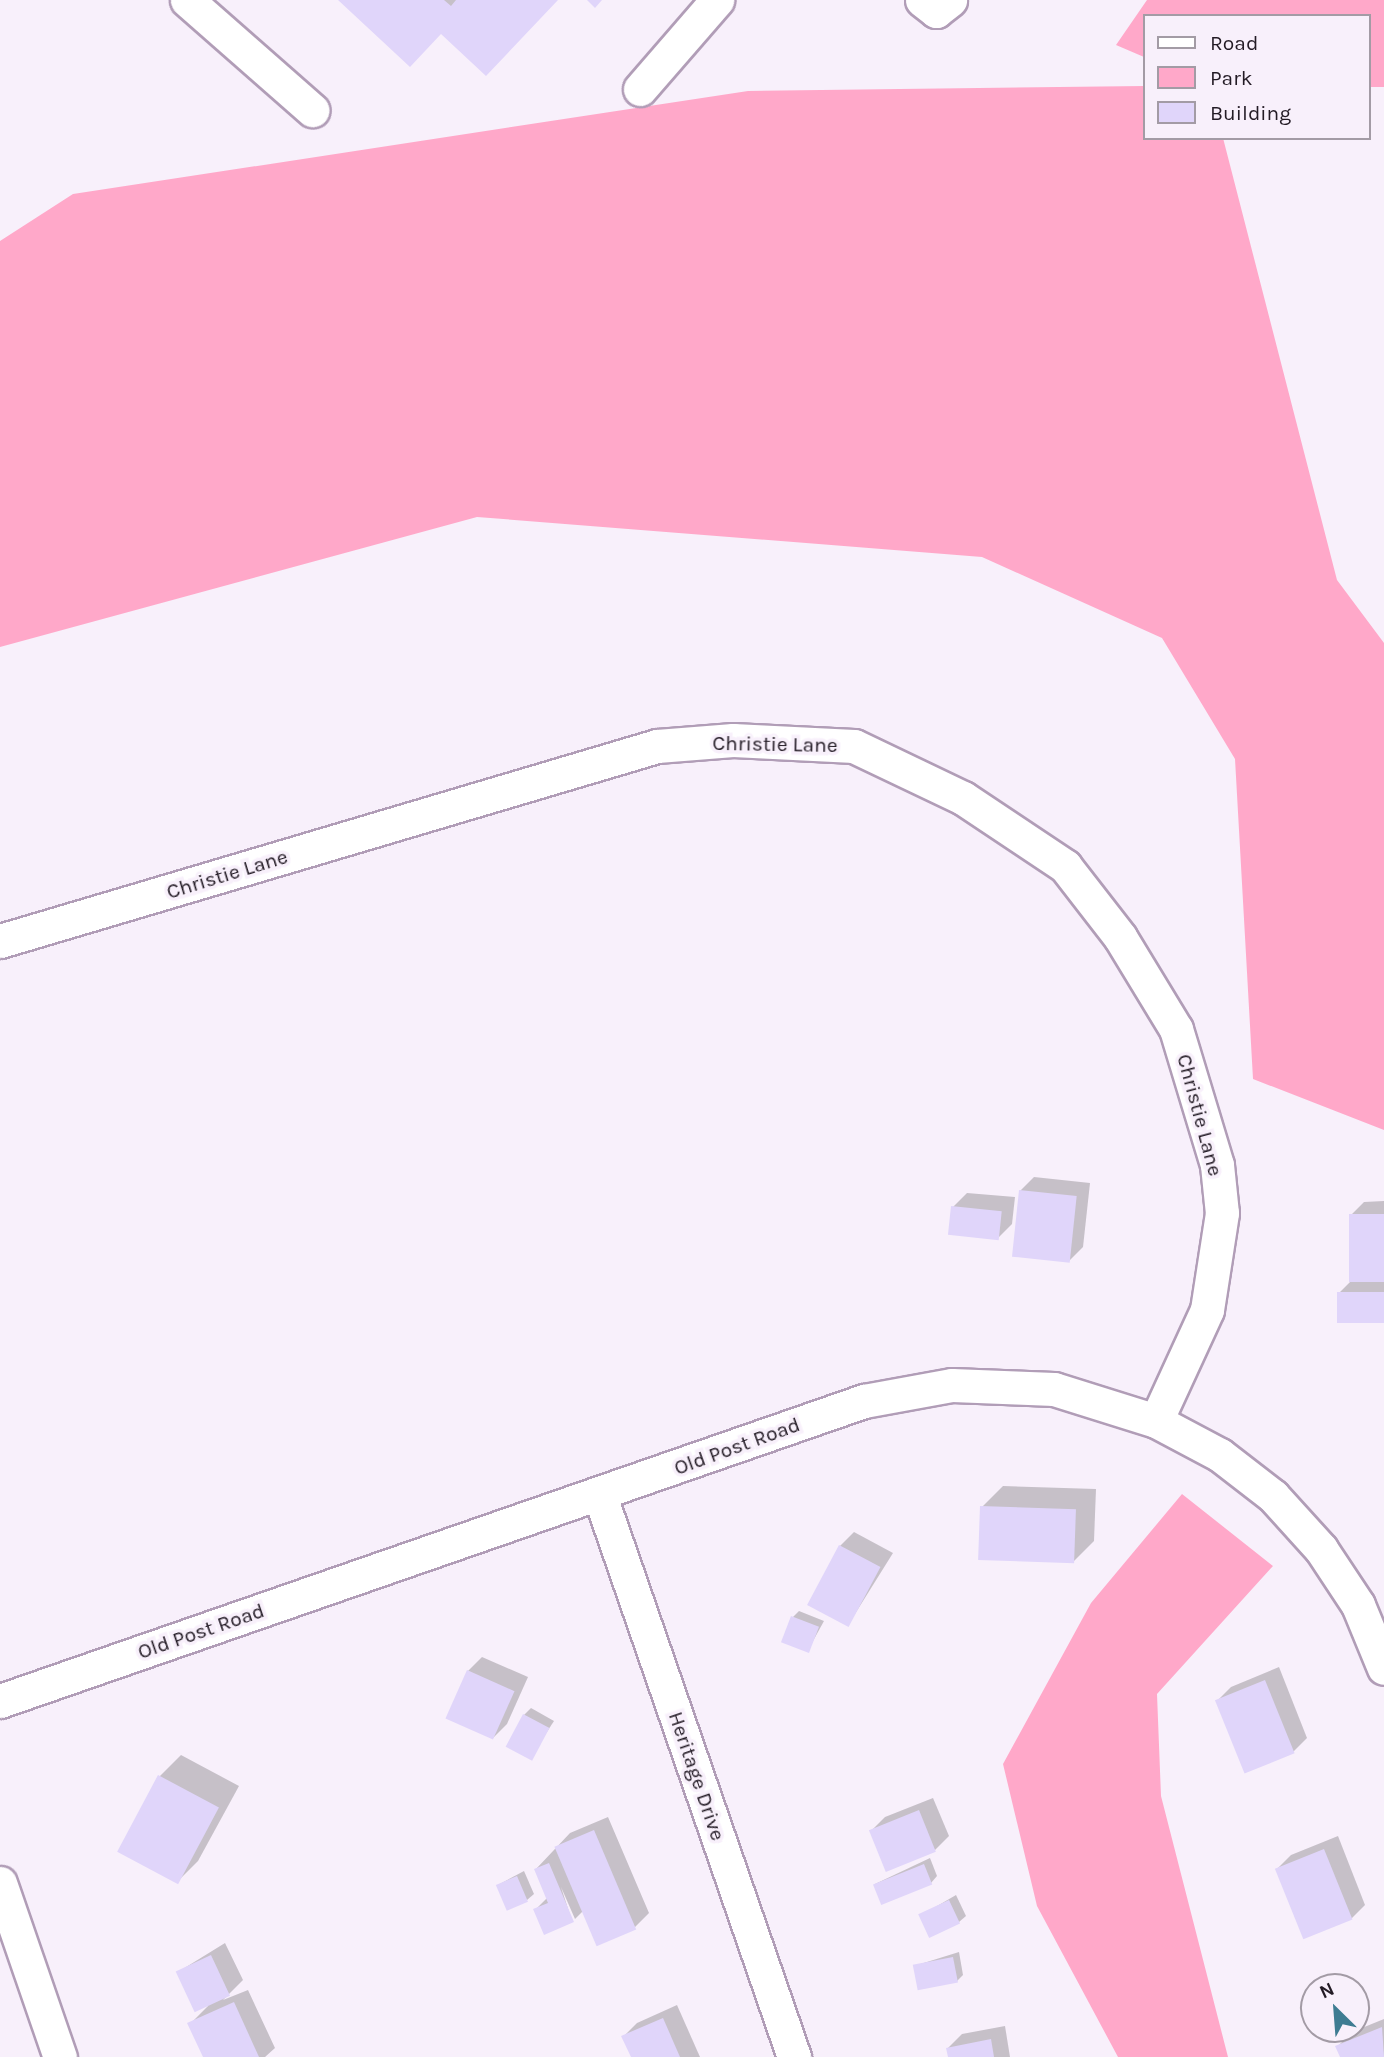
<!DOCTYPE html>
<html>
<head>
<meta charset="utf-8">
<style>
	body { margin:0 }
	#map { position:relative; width:1384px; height:2057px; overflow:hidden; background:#f8f0fb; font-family:Karla,sans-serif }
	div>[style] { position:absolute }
	.green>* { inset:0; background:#ffa8c9 }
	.shadow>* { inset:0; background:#0003 }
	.building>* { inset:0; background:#e0d5fa; transform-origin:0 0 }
	.roads { filter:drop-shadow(2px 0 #b19db7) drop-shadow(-2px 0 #b19db7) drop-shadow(0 2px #b19db7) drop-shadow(0 -2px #b19db7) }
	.minor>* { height:33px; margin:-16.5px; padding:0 16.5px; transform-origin:16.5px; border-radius:16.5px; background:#fff }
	span { translate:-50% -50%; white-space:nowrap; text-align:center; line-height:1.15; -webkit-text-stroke:7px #f8f0fb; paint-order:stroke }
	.street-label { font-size:21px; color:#231b25 }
	.legend { position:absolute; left:1143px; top:14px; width:228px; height:126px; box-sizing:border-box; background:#f8f0fb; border:2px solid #a39ba5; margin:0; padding:9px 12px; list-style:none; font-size:21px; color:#231b25 }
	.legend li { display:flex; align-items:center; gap:14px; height:35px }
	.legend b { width:35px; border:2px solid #a39ba5 }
	.north { position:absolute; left:1300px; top:1973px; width:70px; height:70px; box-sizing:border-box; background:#f8f0fb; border:2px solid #a39ba5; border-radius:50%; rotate:335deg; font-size:19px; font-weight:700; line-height:28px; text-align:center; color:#231b25 }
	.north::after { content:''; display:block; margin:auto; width:24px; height:32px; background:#3e7c92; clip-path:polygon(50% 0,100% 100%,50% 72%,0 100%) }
</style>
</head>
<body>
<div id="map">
	<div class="green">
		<i style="clip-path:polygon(1147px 0,1384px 0,1384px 87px,1368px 87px,1368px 16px,1144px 16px,1144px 57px,1116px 45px)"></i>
		<i style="clip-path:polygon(1144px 86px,1144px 138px,1223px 138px,1337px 580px,1384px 643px,1384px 1130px,1253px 1079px,1235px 759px,1162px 638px,982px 557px,477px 517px,0 647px,0 241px,73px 194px,748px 91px)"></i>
		<i style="clip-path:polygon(1182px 1494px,1273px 1566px,1157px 1694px,1161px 1796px,1228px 2057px,1118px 2057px,1037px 1906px,1003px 1764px,1091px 1603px)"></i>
	</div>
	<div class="shadow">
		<i style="clip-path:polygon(341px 0,557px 0,442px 32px)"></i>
		<i style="clip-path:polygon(1034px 1177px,1090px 1183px,1083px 1247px,1069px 1261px,1020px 1191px)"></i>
		<i style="clip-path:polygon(967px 1193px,1015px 1197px,1012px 1224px,998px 1238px,953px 1207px)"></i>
		<i style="clip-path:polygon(1384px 1201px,1384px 1321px,1338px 1294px,1352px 1280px,1350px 1216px,1364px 1202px)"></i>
		<i style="clip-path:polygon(1003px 1486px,1096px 1489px,1094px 1541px,1073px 1562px,982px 1507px)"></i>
		<i style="clip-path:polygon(854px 1532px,893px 1553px,848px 1625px,840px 1546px)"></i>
		<i style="clip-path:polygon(799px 1611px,824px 1621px,808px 1650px,793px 1617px)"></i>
		<i style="clip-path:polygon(482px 1657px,528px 1677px,507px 1724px,493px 1738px,468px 1671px)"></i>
		<i style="clip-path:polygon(1279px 1667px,1307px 1738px,1293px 1752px,1246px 1772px,1217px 1701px,1231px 1687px)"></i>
		<i style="clip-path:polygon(531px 1708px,554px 1721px,530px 1758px,524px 1715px)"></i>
		<i style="clip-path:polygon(181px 1755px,239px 1786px,198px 1861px,177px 1882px,119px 1851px,160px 1776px)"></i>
		<i style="clip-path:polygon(933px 1798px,949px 1836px,935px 1850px,871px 1831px,885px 1817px)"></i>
		<i style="clip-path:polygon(608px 1817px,649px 1913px,635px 1927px,583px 1911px,575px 1919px,561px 1887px,572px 1921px,535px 1910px,548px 1897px,536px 1869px,570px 1833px)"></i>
		<i style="clip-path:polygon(1338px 1836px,1365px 1905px,1351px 1919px,1277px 1869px,1291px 1855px)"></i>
		<i style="clip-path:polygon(930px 1858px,937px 1876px,931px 1883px,875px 1884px)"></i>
		<i style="clip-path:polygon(524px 1871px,534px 1894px,527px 1900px,498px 1885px)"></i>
		<i style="clip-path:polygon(956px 1895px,966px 1916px,959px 1922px,920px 1916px)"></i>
		<i style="clip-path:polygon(225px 1943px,243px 1980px,223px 2000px,248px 1990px,275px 2048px,265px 2057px,205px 2057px,190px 2024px,208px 2006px,178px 1972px)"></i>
		<i style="clip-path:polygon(959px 1952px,963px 1975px,957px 1981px,914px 1966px)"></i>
		<i style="clip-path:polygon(677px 2005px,700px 2057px,632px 2057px,623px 2037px,637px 2023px)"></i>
		<i style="clip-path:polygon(1384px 2019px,1384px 2057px,1342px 2057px,1338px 2046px,1352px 2032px)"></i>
		<i style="clip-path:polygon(1005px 2026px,1010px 2057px,949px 2057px,948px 2048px,962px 2034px)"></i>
	</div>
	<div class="building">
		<i style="clip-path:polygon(338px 0,444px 0,451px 6px,456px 0,558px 0,486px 76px,441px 34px,410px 67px)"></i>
		<i style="clip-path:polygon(587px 0,602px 0,595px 8px)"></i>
		<i style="left:1019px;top:1190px;width:58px;height:67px;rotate:6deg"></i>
		<i style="left:951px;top:1206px;width:51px;height:29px;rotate:6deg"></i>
		<i style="left:1384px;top:1214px;width:68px;height:35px;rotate:90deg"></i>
		<i style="left:1384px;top:1292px;width:31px;height:47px;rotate:90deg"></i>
		<i style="left:980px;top:1506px;width:96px;height:54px;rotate:2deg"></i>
		<i style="left:839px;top:1545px;width:47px;height:68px;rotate:28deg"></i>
		<i style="left:791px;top:1616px;width:30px;height:28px;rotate:21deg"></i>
		<i style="left:467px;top:1670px;width:52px;height:53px;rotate:24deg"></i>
		<i style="left:1265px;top:1680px;width:79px;height:54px;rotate:68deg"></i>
		<i style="left:523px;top:1714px;width:30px;height:37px;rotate:28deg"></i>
		<i style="left:158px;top:1775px;width:69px;height:87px;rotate:28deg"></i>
		<i style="left:919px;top:1810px;width:45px;height:54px;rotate:68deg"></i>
		<i style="left:594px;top:1830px;width:108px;height:43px;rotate:67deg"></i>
		<i style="left:1324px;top:1849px;width:76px;height:53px;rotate:68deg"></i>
		<i style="clip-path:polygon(549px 1863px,574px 1922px,544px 1935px,533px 1909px,548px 1903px,534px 1869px)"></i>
		<i style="left:924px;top:1864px;width:22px;height:55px;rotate:68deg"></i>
		<i style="left:517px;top:1876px;width:28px;height:23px;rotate:67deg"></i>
		<i style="left:949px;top:1900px;width:26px;height:34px;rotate:65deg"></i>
		<i style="left:211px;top:1955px;width:45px;height:39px;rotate:65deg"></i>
		<i style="left:953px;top:1957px;width:26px;height:41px;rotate:79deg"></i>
		<i style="clip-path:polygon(234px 2002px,259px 2057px,203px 2057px,187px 2023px)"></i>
		<i style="clip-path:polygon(663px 2018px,680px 2057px,631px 2057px,621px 2036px)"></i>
		<i style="clip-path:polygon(1382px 2027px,1384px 2057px,1340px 2057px,1335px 2046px)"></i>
		<i style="clip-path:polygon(991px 2039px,994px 2057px,948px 2057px,946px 2048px)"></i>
	</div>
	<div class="roads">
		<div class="minor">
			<i style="left:187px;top:0;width:167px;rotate:41.3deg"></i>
			<i style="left:922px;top:0;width:18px;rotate:38deg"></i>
			<i style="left:936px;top:11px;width:18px;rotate:-38deg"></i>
			<i style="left:640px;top:89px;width:118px;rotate:-49.1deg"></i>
			<i style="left:0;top:941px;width:685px;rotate:-16.53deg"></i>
			<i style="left:657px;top:746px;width:76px;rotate:-4.5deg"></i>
			<i style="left:733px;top:740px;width:121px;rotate:2.8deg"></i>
			<i style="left:854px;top:746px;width:121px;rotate:25.5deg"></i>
			<i style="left:963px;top:798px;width:123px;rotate:33.7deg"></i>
			<i style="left:1065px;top:866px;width:90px;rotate:52.2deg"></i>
			<i style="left:1120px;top:937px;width:108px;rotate:58.7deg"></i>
			<i style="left:1176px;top:1029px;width:142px;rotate:73.2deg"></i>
			<i style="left:1217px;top:1165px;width:48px;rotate:84.1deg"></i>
			<i style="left:1222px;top:1213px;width:98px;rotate:98.8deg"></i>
			<i style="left:1207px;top:1310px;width:122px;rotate:114.7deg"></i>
			<i style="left:600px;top:1496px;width:594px;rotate:70.92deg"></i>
			<i style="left:0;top:1701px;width:915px;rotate:-19.15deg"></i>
			<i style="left:864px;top:1401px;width:89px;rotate:-10.3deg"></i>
			<i style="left:952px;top:1385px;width:102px;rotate:2.2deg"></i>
			<i style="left:1054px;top:1389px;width:107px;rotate:17.4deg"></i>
			<i style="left:1156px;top:1421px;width:72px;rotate:28deg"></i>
			<i style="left:1220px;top:1455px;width:67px;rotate:37.7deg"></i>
			<i style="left:1273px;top:1496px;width:72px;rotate:47.8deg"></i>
			<i style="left:1321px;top:1549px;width:67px;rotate:56.5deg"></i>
			<i style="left:1358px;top:1605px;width:68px;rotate:67.6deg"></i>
			<i style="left:0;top:1883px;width:184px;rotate:71deg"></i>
		</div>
	</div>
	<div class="street-label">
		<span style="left:775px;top:744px;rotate:1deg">Christie Lane</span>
		<span style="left:227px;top:874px;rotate:-17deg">Christie Lane</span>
		<span style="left:1200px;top:1115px;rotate:75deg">Christie Lane</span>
		<span style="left:737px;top:1446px;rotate:-20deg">Old Post Road</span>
		<span style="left:201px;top:1631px;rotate:-19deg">Old Post Road</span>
		<span style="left:697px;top:1776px;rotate:71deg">Heritage Drive</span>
	</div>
	<ul class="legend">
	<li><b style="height:9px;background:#fff"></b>Road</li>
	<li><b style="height:19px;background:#ffa8c9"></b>Park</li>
	<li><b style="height:19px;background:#e0d5fa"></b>Building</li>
	</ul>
	<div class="north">N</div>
</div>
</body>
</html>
